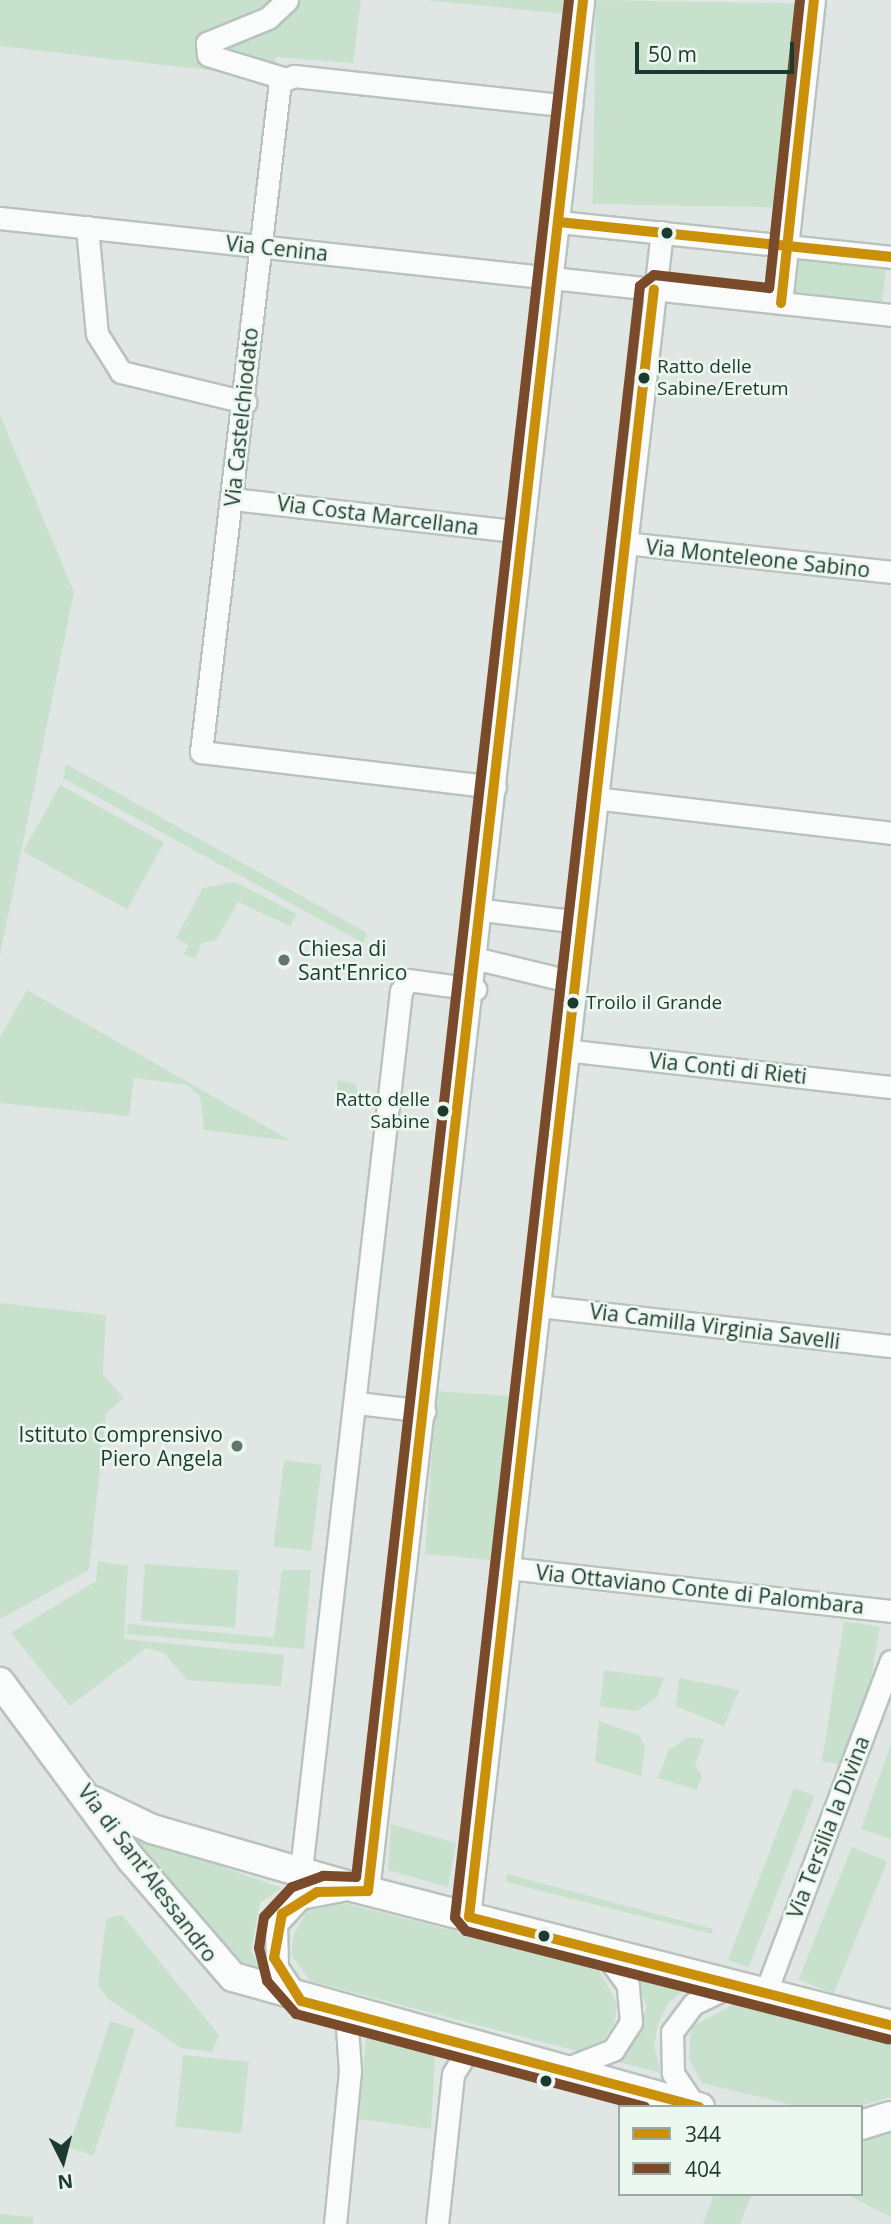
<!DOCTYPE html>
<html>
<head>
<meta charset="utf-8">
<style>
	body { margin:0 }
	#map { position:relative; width:891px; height:2224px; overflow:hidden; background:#e0e6e3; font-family:"Open Sans",sans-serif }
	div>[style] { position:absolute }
	.green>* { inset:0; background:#c7e1cc; transform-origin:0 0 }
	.roads { filter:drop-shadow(2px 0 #b9c3be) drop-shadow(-2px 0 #b9c3be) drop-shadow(0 2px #b9c3be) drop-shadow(0 -2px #b9c3be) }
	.street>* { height:21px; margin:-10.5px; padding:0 10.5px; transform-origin:10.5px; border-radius:10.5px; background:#fafbfb }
	.secondary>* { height:28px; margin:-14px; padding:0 14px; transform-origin:14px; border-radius:14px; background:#fafbfb }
	.bus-1>* { height:10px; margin:-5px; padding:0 5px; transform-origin:5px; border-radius:5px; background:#cb9009 }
	.bus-2>* { height:10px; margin:-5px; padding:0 5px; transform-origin:5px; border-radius:5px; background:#7a4b2a }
	.dots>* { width:19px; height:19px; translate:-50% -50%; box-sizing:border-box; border:4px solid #ecf7f0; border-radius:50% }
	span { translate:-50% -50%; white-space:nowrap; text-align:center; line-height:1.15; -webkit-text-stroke:5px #ecf7f0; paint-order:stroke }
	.bus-label { font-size:19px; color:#1d3a2f }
	.left { translate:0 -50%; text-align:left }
	.right { translate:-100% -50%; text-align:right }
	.street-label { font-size:21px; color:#1d3a2f }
	.poi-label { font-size:21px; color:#1d3a2f }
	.legend { position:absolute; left:618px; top:2105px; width:245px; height:91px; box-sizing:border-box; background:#ecf7f0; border:2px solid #99aba3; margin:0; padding:9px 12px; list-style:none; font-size:21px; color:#1d3a2f }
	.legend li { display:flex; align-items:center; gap:14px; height:35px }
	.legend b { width:35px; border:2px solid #99aba3 }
	.north { position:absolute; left:28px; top:2126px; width:70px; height:70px; -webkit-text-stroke:5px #ecf7f0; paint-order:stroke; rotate:174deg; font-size:19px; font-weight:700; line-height:28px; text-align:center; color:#1d3a2f }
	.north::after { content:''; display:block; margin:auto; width:24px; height:32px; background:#1d3a2f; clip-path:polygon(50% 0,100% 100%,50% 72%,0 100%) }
	.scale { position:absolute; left:635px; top:42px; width:159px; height:32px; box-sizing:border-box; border:4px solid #1d3a2f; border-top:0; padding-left:9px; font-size:21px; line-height:24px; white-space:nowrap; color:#1d3a2f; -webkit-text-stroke:5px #ecf7f0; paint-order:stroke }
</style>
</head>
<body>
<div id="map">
	<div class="green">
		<i style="clip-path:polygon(0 0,361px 0,353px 63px,276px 57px,276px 78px,0 46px)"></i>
		<i style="clip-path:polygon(426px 0,568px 0,567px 14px)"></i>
		<i style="left:596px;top:0;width:205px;height:204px;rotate:1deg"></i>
		<i style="left:799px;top:256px;width:88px;height:40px;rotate:7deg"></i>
		<i style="clip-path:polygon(0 415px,74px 592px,0 955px)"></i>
		<i style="clip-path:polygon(66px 764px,367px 933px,363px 943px,63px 778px)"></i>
		<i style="left:60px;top:785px;width:119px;height:76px;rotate:29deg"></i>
		<i style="clip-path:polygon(235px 882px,297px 914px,290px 926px,238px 902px,216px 940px,202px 943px,195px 959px,184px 954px,189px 946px,176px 938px,203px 888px)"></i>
		<i style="clip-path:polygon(27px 990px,291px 1141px,204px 1130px,200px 1096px,187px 1085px,134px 1078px,129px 1116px,0 1103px,0 1037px)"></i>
		<i style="clip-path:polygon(337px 1080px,356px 1084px,359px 1105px,338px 1107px)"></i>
		<i style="clip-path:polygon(0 1303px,106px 1315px,103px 1375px,124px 1398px,106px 1413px,89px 1570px,0 1619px)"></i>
		<i style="clip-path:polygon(436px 1391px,511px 1396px,490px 1560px,425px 1554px)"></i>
		<i style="left:284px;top:1460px;width:38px;height:87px;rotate:7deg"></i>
		<i style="clip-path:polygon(98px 1561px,128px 1566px,124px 1639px,284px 1655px,281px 1686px,187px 1680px,164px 1653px,146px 1648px,70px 1706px,11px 1633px,96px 1581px)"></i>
		<i style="left:145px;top:1564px;width:94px;height:57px;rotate:4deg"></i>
		<i style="clip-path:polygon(282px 1570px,311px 1570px,304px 1649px,127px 1634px,128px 1624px,274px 1638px)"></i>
		<i style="left:844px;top:1621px;width:36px;height:142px;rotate:9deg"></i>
		<i style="clip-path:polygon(604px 1670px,664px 1678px,657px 1697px,637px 1711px,600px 1706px)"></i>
		<i style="clip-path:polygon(679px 1678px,739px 1690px,724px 1726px,676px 1706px)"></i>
		<i style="clip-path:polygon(599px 1721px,639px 1735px,645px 1747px,641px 1776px,595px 1762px)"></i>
		<i style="clip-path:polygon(687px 1737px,704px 1739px,695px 1766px,702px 1776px,697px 1790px,658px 1778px,668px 1751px)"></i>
		<i style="clip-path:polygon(891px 1744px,891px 1839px,861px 1829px)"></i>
		<i style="left:794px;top:1788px;width:22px;height:184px;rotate:21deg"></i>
		<i style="clip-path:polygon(391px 1824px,456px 1843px,448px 1887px,388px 1870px)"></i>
		<i style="clip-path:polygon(129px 1834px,282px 1888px,260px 1903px,251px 1951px,261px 1969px,233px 1962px)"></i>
		<i style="left:852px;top:1847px;width:38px;height:143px;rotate:22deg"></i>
		<i style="clip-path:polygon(507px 1874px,713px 1929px,712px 1934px,506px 1882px)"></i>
		<i style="clip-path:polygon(327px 1899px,597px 1967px,617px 2003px,614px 2024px,601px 2043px,581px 2052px,310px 1981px,291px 1954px,294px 1933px,308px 1910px)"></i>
		<i style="clip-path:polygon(122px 1915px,219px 2035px,212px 2052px,181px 2048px,107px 1998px,98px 1985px,106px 1919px)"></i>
		<i style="clip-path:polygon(635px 1977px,686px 1989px,668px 2003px,658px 2024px,654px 2046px,661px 2073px,615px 2061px,631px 2044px,647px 2007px)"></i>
		<i style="clip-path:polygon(738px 2002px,891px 2040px,891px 2097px,856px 2107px,801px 2107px,702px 2083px,689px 2059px,691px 2027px)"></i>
		<i style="left:110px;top:2021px;width:26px;height:133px;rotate:18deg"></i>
		<i style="clip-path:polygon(366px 2038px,435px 2055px,431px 2129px,359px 2119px)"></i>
		<i style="left:183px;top:2055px;width:66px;height:72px;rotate:6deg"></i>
		<i style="clip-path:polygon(882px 2127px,891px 2133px,891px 2217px,846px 2194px,861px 2194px,861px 2134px)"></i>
		<i style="clip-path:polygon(714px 2194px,752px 2194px,740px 2224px,703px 2224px)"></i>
		<i style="clip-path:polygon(0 2214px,33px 2217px,33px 2224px,0 2224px)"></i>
	</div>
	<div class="roads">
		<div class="street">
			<i style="left:283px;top:78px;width:78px;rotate:-163deg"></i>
			<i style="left:208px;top:55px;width:12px;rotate:-95deg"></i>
			<i style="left:207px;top:43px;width:66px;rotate:-22.3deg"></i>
			<i style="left:268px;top:18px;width:26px;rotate:-43deg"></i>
			<i style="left:0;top:218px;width:896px;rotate:6.21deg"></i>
			<i style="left:559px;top:222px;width:334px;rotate:6deg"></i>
			<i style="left:87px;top:227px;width:107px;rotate:84.7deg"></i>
			<i style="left:97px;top:334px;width:45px;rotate:57.7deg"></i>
			<i style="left:121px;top:372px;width:128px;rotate:13.6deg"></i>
			<i style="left:781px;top:303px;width:305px;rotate:-83.8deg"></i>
			<i style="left:233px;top:499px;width:291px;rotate:6.5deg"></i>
			<i style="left:625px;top:543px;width:268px;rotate:6.2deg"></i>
			<i style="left:495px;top:787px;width:296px;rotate:-173.2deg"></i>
			<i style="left:201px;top:752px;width:675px;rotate:-83.28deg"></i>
			<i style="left:280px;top:82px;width:15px;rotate:-23deg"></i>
			<i style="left:294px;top:76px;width:279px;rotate:6.2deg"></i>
			<i style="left:594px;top:798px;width:299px;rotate:6.7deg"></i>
			<i style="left:483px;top:910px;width:97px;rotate:7.1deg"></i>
			<i style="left:478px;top:959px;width:98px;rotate:13.6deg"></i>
			<i style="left:565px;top:1050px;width:328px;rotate:6.5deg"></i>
			<i style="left:539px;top:1306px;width:354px;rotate:6.5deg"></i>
			<i style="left:357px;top:1403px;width:68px;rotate:6.7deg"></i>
			<i style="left:508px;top:1568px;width:385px;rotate:6.4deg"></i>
			<i style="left:301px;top:1870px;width:885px;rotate:-83.51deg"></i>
			<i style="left:401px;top:991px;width:13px;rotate:-58deg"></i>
			<i style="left:408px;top:980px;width:68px;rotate:7.7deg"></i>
			<i style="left:368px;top:1891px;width:1903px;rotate:-83.51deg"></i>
			<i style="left:469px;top:1917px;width:1696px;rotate:-83.47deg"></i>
			<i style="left:765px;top:1994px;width:356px;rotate:-69.3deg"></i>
			<i style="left:297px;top:1997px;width:36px;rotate:-124deg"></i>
			<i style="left:277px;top:1967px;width:43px;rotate:-91.3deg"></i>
			<i style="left:276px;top:1924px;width:35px;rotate:-47deg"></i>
			<i style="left:300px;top:1898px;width:48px;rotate:-10.8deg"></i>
			<i style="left:565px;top:2069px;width:52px;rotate:-21.6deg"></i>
			<i style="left:613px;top:2050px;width:33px;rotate:-57deg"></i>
			<i style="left:631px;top:2022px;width:37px;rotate:-95deg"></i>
			<i style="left:628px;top:1985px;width:42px;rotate:-126.3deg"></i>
			<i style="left:695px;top:2106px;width:40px;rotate:-124deg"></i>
			<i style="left:673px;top:2073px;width:41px;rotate:-91.4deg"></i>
			<i style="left:672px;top:2032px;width:35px;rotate:-53deg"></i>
			<i style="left:693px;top:2004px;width:41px;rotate:-25.9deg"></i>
			<i style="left:335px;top:2224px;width:154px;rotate:-84.4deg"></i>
			<i style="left:350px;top:2071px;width:59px;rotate:-93.9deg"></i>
			<i style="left:437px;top:2224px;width:151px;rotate:-83.9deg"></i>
			<i style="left:453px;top:2074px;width:34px;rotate:-58deg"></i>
		</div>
		<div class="secondary">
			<i style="left:0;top:1682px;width:220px;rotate:53.5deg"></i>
			<i style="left:131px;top:1859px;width:156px;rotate:49.2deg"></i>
			<i style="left:233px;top:1977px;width:485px;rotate:15.6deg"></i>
			<i style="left:94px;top:1801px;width:64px;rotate:25.8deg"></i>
			<i style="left:152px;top:1829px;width:212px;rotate:16.1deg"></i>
			<i style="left:356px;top:1888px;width:552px;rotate:14.36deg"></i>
			<i style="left:861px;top:2125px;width:31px;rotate:-17deg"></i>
		</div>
	</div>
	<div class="bus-1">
		<i style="left:559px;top:222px;width:334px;rotate:6deg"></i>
		<i style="left:781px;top:303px;width:305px;rotate:-83.8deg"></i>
		<i style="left:368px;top:1891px;width:1903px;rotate:-83.51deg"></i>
		<i style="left:469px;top:1917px;width:1638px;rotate:-83.52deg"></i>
		<i style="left:469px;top:1917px;width:436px;rotate:14.4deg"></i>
		<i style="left:301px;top:2001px;width:412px;rotate:14.9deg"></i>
		<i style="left:301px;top:2001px;width:51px;rotate:-122.1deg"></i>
		<i style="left:274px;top:1958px;width:45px;rotate:-79.7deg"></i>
		<i style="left:282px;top:1914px;width:41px;rotate:-32.2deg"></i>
		<i style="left:317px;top:1892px;width:51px;rotate:-1.1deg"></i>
	</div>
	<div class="bus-2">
		<i style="left:569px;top:0;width:1889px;rotate:96.47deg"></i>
		<i style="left:356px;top:1877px;width:33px;rotate:-178deg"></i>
		<i style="left:323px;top:1876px;width:33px;rotate:160deg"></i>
		<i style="left:292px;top:1887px;width:41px;rotate:133deg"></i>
		<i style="left:264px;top:1917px;width:31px;rotate:99deg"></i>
		<i style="left:259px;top:1948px;width:34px;rotate:76deg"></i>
		<i style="left:267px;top:1981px;width:44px;rotate:48.7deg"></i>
		<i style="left:296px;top:2014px;width:361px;rotate:14.9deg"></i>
		<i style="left:800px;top:0;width:290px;rotate:96.1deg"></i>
		<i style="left:769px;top:288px;width:116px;rotate:-173.6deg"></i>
		<i style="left:654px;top:275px;width:18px;rotate:142deg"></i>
		<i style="left:640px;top:286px;width:1642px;rotate:96.47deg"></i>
		<i style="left:455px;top:1918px;width:17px;rotate:50deg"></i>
		<i style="left:466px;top:1931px;width:436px;rotate:14.4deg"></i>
	</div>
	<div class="dots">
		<i style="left:667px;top:233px;background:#1d3a2f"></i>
		<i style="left:644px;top:378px;background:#1d3a2f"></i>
		<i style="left:284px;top:960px;background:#61766e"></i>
		<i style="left:573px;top:1003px;background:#1d3a2f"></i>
		<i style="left:443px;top:1111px;background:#1d3a2f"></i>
		<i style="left:237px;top:1446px;background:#61766e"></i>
		<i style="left:544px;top:1936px;background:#1d3a2f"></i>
		<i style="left:546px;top:2081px;background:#1d3a2f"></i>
	</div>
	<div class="bus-label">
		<span class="left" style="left:657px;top:378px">Ratto delle<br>Sabine/Eretum</span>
		<span class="left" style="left:586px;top:1003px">Troilo il Grande</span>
		<span class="right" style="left:430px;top:1111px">Ratto delle<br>Sabine</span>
	</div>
	<div class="street-label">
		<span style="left:277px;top:248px;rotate:6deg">Via Cenina</span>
		<span style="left:241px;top:417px;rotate:-84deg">Via Castelchiodato</span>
		<span style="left:378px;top:515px;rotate:7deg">Via Costa Marcellana</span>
		<span style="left:758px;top:558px;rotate:6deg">Via Monteleone Sabino</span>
		<span style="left:728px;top:1068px;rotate:6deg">Via Conti di Rieti</span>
		<span style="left:715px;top:1326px;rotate:7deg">Via Camilla Virginia Savelli</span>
		<span style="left:700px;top:1589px;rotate:6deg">Via Ottaviano Conte di Palombara</span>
		<span style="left:828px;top:1827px;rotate:-69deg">Via Tersilia la Divina</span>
		<span style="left:148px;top:1873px;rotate:53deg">Via di Sant'Alessandro</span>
	</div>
	<div class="poi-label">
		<span class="left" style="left:298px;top:960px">Chiesa di<br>Sant'Enrico</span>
		<span class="right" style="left:223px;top:1446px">Istituto Comprensivo<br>Piero Angela</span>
	</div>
	<ul class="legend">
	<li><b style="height:9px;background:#cb9009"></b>344</li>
	<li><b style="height:9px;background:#7a4b2a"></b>404</li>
	</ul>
	<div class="north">N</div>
	<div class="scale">50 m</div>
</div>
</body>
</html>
